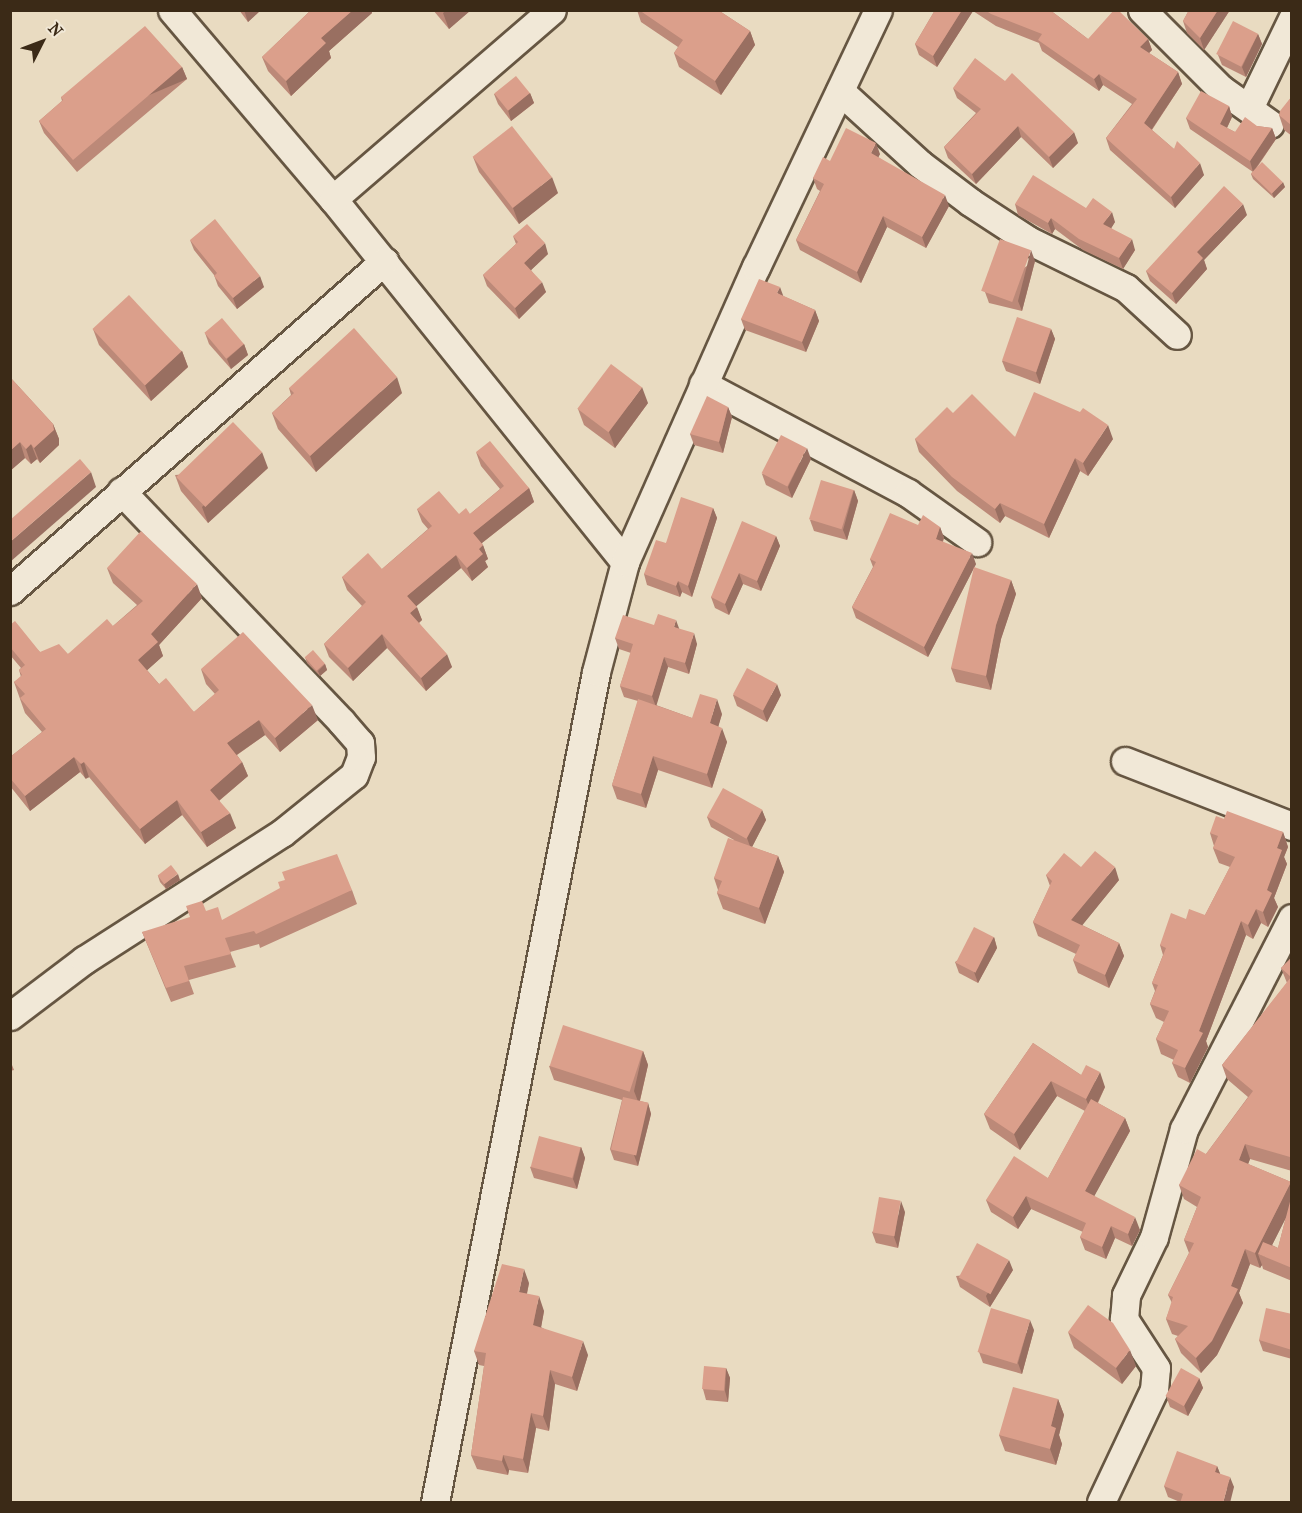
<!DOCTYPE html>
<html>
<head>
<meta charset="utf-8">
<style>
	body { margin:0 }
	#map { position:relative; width:1302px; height:1513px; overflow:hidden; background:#e9dbc1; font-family:"IM FELL French Canon",serif }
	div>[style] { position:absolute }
	.roads { filter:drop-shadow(2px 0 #665642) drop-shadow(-2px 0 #665642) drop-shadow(0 2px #665642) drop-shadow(0 -2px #665642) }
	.minor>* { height:27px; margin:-13.5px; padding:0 13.5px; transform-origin:13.5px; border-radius:13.5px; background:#f1e8d7 }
	.wall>* { inset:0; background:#bc8978 }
	.shaded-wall>* { inset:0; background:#996f61; transform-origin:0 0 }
	.building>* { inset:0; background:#db9f8b; transform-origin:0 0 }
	span { translate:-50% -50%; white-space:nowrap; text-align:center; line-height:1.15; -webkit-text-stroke:6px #f1e8d7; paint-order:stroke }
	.frame { position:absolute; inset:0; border:12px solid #3b2a17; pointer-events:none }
	.north { position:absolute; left:12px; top:12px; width:60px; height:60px; -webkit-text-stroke:4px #f1e8d7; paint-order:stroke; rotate:48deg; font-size:16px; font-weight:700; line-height:24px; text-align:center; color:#3b2a17 }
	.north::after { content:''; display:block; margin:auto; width:21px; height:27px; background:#3b2a17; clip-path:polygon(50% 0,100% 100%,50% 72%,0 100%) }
</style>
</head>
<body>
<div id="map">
	<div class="roads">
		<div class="minor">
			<i style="left:172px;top:10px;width:248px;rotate:49.6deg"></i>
			<i style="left:333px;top:199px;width:466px;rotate:51.2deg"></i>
			<i style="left:1142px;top:10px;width:112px;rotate:45deg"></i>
			<i style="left:1221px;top:89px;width:60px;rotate:35.5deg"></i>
			<i style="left:840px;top:91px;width:108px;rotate:42.4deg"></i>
			<i style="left:920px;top:164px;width:63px;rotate:37.2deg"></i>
			<i style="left:970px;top:202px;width:69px;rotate:33.2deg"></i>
			<i style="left:1028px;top:240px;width:109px;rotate:26.1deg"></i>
			<i style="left:1126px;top:288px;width:69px;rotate:42.7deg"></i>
			<i style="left:1249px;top:108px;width:99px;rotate:-64.2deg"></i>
			<i style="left:333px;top:199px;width:289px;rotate:-40.8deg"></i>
			<i style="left:703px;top:384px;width:232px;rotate:28deg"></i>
			<i style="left:908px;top:493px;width:85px;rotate:35.4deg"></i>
			<i style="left:10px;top:591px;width:499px;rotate:-41.4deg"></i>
			<i style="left:1125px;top:761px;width:179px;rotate:21.3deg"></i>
			<i style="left:10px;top:1016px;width:93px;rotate:-37.1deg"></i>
			<i style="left:84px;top:960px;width:235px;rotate:-32.7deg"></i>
			<i style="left:282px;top:833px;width:92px;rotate:-38.9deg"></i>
			<i style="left:354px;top:775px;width:19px;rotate:-69deg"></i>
			<i style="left:361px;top:757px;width:14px;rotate:-94deg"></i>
			<i style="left:360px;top:743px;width:29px;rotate:-131deg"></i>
			<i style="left:341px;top:721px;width:318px;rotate:-133.7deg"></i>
			<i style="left:435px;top:1502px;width:845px;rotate:-79.02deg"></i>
			<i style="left:596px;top:672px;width:114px;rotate:-75.2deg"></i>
			<i style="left:625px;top:562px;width:323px;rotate:-66.1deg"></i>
			<i style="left:756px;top:267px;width:284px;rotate:-64.6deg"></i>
			<i style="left:1101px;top:1502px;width:124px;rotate:-64.7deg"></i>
			<i style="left:1154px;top:1390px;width:22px;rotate:-85deg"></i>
			<i style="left:1156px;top:1368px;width:59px;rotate:-123.1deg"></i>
			<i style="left:1124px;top:1319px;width:24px;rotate:-85deg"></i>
			<i style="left:1126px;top:1295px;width:64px;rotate:-64.2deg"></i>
			<i style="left:1154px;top:1237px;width:112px;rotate:-74.5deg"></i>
			<i style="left:1184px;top:1129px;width:237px;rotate:-62.9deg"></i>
		</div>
	</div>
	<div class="wall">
		<i style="clip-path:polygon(239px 10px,261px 10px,248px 22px)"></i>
		<i style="clip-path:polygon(311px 10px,371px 10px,372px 13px,329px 51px,331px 58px,291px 96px,268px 71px,262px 57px)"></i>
		<i style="clip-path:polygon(433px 10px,471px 10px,449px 29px)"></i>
		<i style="clip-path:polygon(637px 10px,718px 10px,750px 31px,755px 45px,721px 95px,679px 67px,674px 53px,678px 47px,641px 22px)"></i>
		<i style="clip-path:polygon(935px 10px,1050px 10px,1088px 39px,1148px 39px,1152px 50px,1149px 53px,1178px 72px,1182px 84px,1152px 130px,1204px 175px,1175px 208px,1110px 150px,1106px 138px,1132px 104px,1103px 85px,1099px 91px,1042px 51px,1039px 43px,996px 26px,973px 11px,937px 67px,919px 55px,915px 44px)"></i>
		<i style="clip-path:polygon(1189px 10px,1230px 10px,1204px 50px,1187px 33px,1183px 21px)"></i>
		<i style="clip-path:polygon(1258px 34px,1262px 44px,1246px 77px,1222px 65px,1218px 55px)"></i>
		<i style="clip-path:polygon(182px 67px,187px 79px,77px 172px,44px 133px,39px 121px,62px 101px,61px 97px)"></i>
		<i style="clip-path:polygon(953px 88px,1078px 143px,1053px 168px,1021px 137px,976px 184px,948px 158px,944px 147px,976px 113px,957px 98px)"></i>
		<i style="clip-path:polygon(530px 93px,534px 103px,511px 121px,498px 104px,494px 94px)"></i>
		<i style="clip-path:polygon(1292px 96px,1292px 136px,1284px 130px,1279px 115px)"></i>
		<i style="clip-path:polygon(1229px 106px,1232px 117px,1227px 128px,1235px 132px,1257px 126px,1272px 128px,1276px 139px,1256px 169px,1285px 187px,1274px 198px,1253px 179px,1251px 174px,1253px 172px,1190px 129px,1186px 118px)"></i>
		<i style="clip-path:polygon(880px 154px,878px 157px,949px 206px,926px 248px,887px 227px,861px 283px,800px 250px,796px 240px,820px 191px,817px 189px,813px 178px,830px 161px)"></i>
		<i style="clip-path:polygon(473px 157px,558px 193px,519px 224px,479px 172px)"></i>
		<i style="clip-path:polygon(1015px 204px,1086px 208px,1115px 222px,1111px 228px,1135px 250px,1123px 269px,1083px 250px,1055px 229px,1052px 234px,1018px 215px)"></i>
		<i style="clip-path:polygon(1247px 215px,1204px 260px,1207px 269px,1176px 304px,1150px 281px,1146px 271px)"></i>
		<i style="clip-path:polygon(513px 236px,548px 254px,531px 270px,546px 292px,519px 319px,487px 286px,483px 275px,516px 244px)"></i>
		<i style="clip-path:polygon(190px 240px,264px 287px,237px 309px,218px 286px,214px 275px,194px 250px)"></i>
		<i style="clip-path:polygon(1035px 261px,1022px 311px,989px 303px,985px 292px)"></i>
		<i style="clip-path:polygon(783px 296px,815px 310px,819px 321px,806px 352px,745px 330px,741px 319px)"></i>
		<i style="clip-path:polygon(93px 329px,182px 351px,188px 367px,151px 401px,99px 345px)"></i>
		<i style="clip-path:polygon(1051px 329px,1055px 339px,1040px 384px,1006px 371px,1002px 361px)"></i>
		<i style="clip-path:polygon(205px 333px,244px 344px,248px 355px,231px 369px,209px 344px)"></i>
		<i style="clip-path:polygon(10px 377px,53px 424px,59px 439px,59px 445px,40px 463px,37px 459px,31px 464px,25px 458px,10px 471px)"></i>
		<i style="clip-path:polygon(289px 388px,402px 393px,316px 472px,278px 429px,272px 413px,291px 395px)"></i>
		<i style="clip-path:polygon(648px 403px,615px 448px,584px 425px,578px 409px)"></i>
		<i style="clip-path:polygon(728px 407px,732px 417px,723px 453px,694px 445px,690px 434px)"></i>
		<i style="clip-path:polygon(953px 413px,1015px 437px,1113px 439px,1088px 476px,1080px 471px,1049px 538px,1005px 516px,1000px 523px,957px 491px,919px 452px,915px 439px)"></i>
		<i style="clip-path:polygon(476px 452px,529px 488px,534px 502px,482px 543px,488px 559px,485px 561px,488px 567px,472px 581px,461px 568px,416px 606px,422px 620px,419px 623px,452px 667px,426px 691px,387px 648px,353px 681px,329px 657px,324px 644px,362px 606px,347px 590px,342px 577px,382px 569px,428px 529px,422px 522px,417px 509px,459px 514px,470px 514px,500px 489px,481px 466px)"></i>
		<i style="clip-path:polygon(811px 459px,792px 498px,766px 485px,762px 474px)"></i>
		<i style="clip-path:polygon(268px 468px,208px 523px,181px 491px,175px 475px)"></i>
		<i style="clip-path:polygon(854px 490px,858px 501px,847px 540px,814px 531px,810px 520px)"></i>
		<i style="clip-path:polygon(713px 508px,717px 518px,692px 597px,682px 592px,680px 597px,647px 585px,644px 574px,666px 543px)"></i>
		<i style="clip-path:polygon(918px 525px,940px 527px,944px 538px,943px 542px,976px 564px,928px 657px,856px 618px,852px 607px,873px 567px,870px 559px)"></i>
		<i style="clip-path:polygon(776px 536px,780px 546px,761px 591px,743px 584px,729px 615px,715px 608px,711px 597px)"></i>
		<i style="clip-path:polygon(107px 568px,202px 598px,159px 645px,163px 656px,147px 670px,159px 684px,194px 712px,215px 694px,206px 684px,201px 669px,318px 720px,280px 752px,265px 735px,237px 755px,242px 762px,248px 776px,219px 801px,236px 828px,207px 847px,182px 815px,145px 844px,89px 777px,86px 779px,80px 772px,30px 811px,10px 786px,10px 757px,42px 732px,25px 713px,14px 682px,21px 677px,19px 670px,21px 668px,10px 655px,10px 625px,40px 652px,68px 654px,113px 626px,137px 605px,113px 583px)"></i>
		<i style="clip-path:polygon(1011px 580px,1016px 594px,1001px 639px,991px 690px,956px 682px,951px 668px)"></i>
		<i style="clip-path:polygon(654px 625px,679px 629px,697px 644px,689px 674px,668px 667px,656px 705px,692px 718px,722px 714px,718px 726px,727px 742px,712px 788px,658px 770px,646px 808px,617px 799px,612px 785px,638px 701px,624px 697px,620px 686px,631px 653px,619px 649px,615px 638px)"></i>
		<i style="clip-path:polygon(305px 657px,325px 664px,327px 670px,320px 676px,307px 663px)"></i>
		<i style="clip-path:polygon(733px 695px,781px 695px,767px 722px,737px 706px)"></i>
		<i style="clip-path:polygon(762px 810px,766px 820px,752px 847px,778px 856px,784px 872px,765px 924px,723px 909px,717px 893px,718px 890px,714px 878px,734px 840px,711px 827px,707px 817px)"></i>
		<i style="clip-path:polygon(1224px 819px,1283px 832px,1288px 847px,1284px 857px,1287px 864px,1274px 898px,1278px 907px,1268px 927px,1261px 923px,1253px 939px,1246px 935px,1206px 1041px,1208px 1047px,1190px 1083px,1178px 1077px,1172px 1063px,1174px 1060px,1161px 1054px,1156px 1039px,1164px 1022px,1156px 1018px,1150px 1004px,1155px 991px,1152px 983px,1163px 955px,1160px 945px,1186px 919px,1205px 915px,1230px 867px,1219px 863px,1213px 848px,1214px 846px,1210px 833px)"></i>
		<i style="clip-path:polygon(1081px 867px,1119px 880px,1082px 925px,1119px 943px,1124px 956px,1109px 988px,1078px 973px,1073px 960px,1076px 954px,1038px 936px,1033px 922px,1050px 886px,1046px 875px)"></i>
		<i style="clip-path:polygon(158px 876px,180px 880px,166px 889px,160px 882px)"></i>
		<i style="clip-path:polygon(352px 890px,357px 904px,260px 948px,259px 944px,230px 952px,236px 967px,189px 980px,194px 994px,171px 1002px,142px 932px,223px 920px)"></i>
		<i style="clip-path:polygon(994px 937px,997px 948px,978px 983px,959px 973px,955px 962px)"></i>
		<i style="clip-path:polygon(evenodd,1292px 957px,1292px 1171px,1250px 1159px,1248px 1164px,1291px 1182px,1292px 1185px,1292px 1281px,1263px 1269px,1262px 1265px,1260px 1268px,1250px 1264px,1239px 1293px,1243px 1303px,1217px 1355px,1201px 1373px,1181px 1353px,1175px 1339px,1178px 1336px,1172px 1334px,1166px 1319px,1172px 1303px,1168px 1295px,1189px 1253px,1184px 1240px,1197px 1207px,1184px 1199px,1179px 1185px,1206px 1154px,1248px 1097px,1227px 1079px,1222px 1065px,1287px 983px,1281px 968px,1292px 957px,1286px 1217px,1278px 1248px,1272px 1245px,1286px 1217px)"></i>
		<i style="clip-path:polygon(1033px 1043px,1081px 1075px,1105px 1087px,1098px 1103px,1125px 1118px,1130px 1131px,1094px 1196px,1140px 1230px,1132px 1246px,1115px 1238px,1106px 1259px,1085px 1250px,1080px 1237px,1083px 1232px,1031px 1209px,1018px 1229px,991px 1212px,986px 1200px,1048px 1178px,1085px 1111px,1057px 1096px,1020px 1150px,990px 1129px,984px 1114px)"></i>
		<i style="clip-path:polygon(643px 1051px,648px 1065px,640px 1101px,648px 1103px,651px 1114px,638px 1166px,614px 1160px,610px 1149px,622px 1100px,554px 1080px,549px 1066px)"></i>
		<i style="clip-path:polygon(10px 1060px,14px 1070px,10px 1071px)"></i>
		<i style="clip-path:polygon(581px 1147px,585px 1158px,577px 1189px,534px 1178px,530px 1167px)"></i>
		<i style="clip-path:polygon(905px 1212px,898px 1248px,876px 1243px,872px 1232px)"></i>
		<i style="clip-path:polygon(1013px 1270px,990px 1307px,960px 1287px,956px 1276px)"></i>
		<i style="clip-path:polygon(529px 1283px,527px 1294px,544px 1311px,541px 1327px,588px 1355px,577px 1391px,555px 1384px,549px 1431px,536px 1428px,528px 1473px,509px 1470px,508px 1475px,477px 1469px,471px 1455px,484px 1366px,479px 1365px,474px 1351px)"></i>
		<i style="clip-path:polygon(1292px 1314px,1292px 1359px,1263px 1351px,1259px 1340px)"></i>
		<i style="clip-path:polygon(1034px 1330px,1022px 1374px,983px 1363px,979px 1352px)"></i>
		<i style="clip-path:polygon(1068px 1332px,1136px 1366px,1122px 1384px,1074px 1348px)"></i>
		<i style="clip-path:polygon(726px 1368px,730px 1378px,728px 1402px,706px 1400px,703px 1389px)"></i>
		<i style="clip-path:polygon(1199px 1378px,1203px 1388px,1188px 1416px,1170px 1407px,1166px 1396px)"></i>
		<i style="clip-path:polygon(1058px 1399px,1064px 1415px,1059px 1435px,1062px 1444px,1056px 1465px,1005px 1451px,999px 1435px)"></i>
		<i style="clip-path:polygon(1217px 1466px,1220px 1474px,1234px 1487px,1180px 1502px,1168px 1497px,1164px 1486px)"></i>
	</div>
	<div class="shaded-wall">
		<i style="clip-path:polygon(244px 10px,261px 10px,248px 22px)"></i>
		<i style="clip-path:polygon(353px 10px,371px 10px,372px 13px,329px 51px,331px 58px,291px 96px,286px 81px,321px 38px)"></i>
		<i style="clip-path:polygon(447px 10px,471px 10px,449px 29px,443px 13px)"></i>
		<i style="clip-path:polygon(962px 10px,973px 10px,973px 11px,937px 67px,933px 56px)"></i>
		<i style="clip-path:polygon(1218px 10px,1230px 10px,1204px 50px,1200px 38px)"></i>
		<i style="clip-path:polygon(750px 31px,755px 45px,721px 95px,715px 81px)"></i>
		<i style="clip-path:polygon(1258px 34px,1262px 44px,1246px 77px,1242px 67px)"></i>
		<i style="clip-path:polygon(1148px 39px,1152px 50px,1144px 58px,1140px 47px)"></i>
		<i style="left:182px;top:67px;width:13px;height:143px;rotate:67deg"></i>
		<i style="clip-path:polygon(1178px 72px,1182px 84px,1148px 135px,1144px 123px)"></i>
		<i style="clip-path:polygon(1099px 74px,1103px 85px,1099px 91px,1094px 79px)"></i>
		<i style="clip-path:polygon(530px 93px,534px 103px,511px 121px,508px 110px)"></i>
		<i style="clip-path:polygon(1229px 106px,1232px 117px,1224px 134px,1220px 124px)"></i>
		<i style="clip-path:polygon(1018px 126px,1021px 137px,976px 184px,972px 174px)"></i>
		<i style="clip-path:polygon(1272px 128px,1276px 139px,1253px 172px,1250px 161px)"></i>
		<i style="clip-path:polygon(1074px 132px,1078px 143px,1053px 168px,1049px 157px)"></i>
		<i style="clip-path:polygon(876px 143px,880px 154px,875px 164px,871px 153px)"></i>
		<i style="clip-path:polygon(1200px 163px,1204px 175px,1175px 208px,1171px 197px)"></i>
		<i style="clip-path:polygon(552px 177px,558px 193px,519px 224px,513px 208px)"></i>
		<i style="clip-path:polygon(1283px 182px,1285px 187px,1274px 198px,1272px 193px)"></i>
		<i style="clip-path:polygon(945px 195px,949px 206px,926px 248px,922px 237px)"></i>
		<i style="clip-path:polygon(1243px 204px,1247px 215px,1204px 260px,1207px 269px,1176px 304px,1172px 293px,1197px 252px)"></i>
		<i style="clip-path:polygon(1112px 212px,1115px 222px,1107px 235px,1103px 224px)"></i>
		<i style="clip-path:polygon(883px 216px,887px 227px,861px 283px,857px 272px)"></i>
		<i style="clip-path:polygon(1051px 218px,1055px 229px,1052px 234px,1048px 223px)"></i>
		<i style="clip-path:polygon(1132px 239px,1135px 250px,1123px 269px,1119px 258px)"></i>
		<i style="clip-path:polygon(545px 243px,548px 254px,528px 273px,524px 263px)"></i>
		<i style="clip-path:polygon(1031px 250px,1035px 261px,1022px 311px,1018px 301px)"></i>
		<i style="clip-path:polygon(260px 276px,264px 287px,237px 309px,233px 298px)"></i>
		<i style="clip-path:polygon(542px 282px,546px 292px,519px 319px,515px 308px)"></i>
		<i style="clip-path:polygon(780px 287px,784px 298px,777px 293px)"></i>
		<i style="clip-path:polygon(815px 310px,819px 321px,806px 352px,802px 342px)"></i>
		<i style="clip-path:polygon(1051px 329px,1055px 339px,1040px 384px,1036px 373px)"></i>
		<i style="clip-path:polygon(244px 344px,248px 355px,231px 369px,227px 359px)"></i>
		<i style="clip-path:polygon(182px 351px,188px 367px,151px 401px,145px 385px)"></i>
		<i style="clip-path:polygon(397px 377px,402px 393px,316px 472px,310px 456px)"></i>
		<i style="clip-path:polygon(642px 387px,648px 403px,615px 448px,609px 432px)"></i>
		<i style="clip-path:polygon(728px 407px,732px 417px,723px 453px,719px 442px)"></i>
		<i style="clip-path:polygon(53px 424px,59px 439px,59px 445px,40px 463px,34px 448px)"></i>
		<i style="clip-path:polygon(1108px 425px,1113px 439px,1088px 476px,1083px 463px)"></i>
		<i style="clip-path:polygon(20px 442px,25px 458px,10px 471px,10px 451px)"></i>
		<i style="clip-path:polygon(31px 444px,37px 459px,31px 464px,26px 449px)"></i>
		<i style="clip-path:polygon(807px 448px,811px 459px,792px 498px,788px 487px)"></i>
		<i style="clip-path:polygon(262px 452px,268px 468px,208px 523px,202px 507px)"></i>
		<i style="clip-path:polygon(1075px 458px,1080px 471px,1049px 538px,1044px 524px)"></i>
		<i style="clip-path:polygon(91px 472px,96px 487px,10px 562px,10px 542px)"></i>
		<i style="clip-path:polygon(529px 488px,534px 502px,478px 546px,473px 533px)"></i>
		<i style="clip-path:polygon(854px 490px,858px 501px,847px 540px,843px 530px)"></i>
		<i style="clip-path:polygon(1000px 503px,1005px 516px,1000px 523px,995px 509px)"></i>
		<i style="clip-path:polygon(713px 508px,717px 518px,692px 597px,688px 586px)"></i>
		<i style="clip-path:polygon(940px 527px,944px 538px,939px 549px,936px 539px)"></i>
		<i style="clip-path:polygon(776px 536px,780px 546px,761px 591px,757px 581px)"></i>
		<i style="clip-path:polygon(483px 545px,488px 559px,485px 561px,488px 567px,472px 581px,467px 568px,479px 549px)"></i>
		<i style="clip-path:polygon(972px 553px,976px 564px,928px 657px,924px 647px)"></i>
		<i style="clip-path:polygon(456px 555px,461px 568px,412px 610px,407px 596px)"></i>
		<i style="clip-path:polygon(739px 573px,743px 584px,729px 615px,725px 604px)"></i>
		<i style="clip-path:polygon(1011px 580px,1016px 594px,1001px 639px,991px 690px,986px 676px,996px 625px)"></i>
		<i style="clip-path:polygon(678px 581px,682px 592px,680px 597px,676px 586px)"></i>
		<i style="clip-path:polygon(197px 584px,202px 598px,159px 645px,163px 656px,143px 674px,138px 660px,151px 634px)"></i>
		<i style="clip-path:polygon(417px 607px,422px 620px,415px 626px,410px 613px)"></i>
		<i style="clip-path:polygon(676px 620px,680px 631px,674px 627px)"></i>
		<i style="clip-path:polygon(694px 633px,697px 644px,689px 674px,685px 663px)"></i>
		<i style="clip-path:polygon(382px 634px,387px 648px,353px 681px,348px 668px)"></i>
		<i style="clip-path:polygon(447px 654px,452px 667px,426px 691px,421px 678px)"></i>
		<i style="clip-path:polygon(664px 657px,668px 667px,656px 707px,652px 696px)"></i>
		<i style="clip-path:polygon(325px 664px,327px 670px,320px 676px,318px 671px)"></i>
		<i style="clip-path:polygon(777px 684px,781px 695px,767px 722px,763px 711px)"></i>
		<i style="clip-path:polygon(717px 699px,722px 714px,715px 738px,710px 723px)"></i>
		<i style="clip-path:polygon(312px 705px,318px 720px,280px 752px,275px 738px)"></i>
		<i style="clip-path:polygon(259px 720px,265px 735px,232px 758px,227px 743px)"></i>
		<i style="clip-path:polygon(722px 728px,727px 742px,712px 788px,707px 774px)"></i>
		<i style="clip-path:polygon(653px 756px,658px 770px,646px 808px,641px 794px)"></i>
		<i style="clip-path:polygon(74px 757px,80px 772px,30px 811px,25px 796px)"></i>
		<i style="left:84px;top:762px;width:16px;height:4px;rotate:72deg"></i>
		<i style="clip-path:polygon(242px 762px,248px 776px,215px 804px,210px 790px)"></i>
		<i style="clip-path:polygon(177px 800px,182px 815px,145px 844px,140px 829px)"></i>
		<i style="clip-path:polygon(762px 810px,766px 820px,751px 849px,747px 838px)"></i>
		<i style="clip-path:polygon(230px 813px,236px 828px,207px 847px,201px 832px)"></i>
		<i style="clip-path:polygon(1283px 832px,1288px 847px,1284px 857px,1287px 864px,1274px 898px,1278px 907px,1268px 927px,1263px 912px,1267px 890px,1277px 848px)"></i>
		<i style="clip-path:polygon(778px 856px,784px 872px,765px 924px,759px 908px)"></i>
		<i style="clip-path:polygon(1115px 867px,1119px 880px,1076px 933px,1071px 920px)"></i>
		<i style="clip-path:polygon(178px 874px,180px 880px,166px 889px,164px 884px)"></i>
		<i style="clip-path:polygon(1256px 909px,1261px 923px,1253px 939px,1248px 925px)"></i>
		<i style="clip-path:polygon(1241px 921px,1246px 935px,1206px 1041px,1208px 1047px,1190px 1083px,1185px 1068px)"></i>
		<i style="clip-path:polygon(994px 937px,997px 948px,978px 983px,974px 972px)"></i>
		<i style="clip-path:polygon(1119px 943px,1124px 956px,1109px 988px,1105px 975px)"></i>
		<i style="clip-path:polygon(643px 1051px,648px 1065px,639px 1104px,634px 1091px)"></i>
		<i style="clip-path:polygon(1100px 1072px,1105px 1087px,1092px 1114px,1086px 1099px)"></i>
		<i style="clip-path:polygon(1051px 1081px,1057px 1096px,1020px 1150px,1014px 1134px)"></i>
		<i style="clip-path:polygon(648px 1103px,651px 1114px,638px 1166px,634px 1155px)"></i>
		<i style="clip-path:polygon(1125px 1118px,1130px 1131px,1090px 1204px,1085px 1191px)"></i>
		<i style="clip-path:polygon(1245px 1144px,1250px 1159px,1244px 1175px,1239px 1160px)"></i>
		<i style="clip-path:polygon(581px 1147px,585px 1158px,577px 1189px,573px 1179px)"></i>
		<i style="clip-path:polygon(1291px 1182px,1292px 1185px,1292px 1206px,1266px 1257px,1258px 1254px,1262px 1265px,1260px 1268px,1255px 1253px)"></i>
		<i style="clip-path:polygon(1026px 1196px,1031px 1209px,1018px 1229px,1013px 1217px)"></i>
		<i style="clip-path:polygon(901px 1201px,905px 1212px,898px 1248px,894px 1237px)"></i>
		<i style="clip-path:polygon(1135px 1217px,1140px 1230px,1132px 1246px,1128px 1234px)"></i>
		<i style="clip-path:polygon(1111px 1226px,1115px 1238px,1106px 1259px,1102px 1247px)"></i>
		<i style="clip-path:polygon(1245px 1249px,1250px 1264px,1239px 1293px,1243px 1303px,1217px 1355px,1201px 1373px,1196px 1358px,1231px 1286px)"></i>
		<i style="clip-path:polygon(1009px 1260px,1013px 1270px,990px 1307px,986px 1296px)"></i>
		<i style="clip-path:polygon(524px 1269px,529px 1283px,524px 1307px,519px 1292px)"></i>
		<i style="clip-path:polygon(539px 1296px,544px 1311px,539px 1339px,533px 1325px)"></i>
		<i style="clip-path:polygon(1030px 1320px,1034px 1330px,1022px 1374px,1018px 1363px)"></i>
		<i style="clip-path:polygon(583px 1341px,588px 1355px,577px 1391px,572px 1377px)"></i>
		<i style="clip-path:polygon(1130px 1350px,1136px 1366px,1122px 1384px,1116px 1368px)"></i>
		<i style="clip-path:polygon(726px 1368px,730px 1378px,728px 1402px,725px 1391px)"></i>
		<i style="clip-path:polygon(550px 1370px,555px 1384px,549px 1431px,543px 1416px)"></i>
		<i style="clip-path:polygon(1199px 1378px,1203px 1388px,1188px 1416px,1184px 1405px)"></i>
		<i style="clip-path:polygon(1058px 1399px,1064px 1415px,1059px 1435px,1062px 1444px,1056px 1465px,1050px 1449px,1051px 1426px)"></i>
		<i style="clip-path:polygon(531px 1413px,536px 1428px,528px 1473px,523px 1459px)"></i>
		<i style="clip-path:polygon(503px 1455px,509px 1470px,508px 1475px,502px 1461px)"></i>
		<i style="clip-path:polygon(1217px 1466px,1221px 1476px,1215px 1472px)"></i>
		<i style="clip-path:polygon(1230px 1477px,1234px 1487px,1230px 1503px,1223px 1503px)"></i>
	</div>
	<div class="building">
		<i style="clip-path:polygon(311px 10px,353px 10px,321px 38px,326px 43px,286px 81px,262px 57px)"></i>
		<i style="clip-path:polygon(639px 10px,718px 10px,750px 31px,715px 81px,674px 53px,683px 40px)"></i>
		<i style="clip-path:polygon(935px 10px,962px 10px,933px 56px,915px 44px)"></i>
		<i style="clip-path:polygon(985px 10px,1050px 10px,1088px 39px,1114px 10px,1118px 10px,1148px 39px,1140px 47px,1178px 72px,1144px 123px,1174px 149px,1177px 141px,1200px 163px,1171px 197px,1106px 138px,1137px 99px,1099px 74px,1094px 79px,1038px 40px,1042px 34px,991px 14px)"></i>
		<i style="clip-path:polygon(1189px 10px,1218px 10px,1200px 38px,1183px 21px)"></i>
		<i style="left:1233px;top:21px;width:28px;height:37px;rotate:27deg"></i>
		<i style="clip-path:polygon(145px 26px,182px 67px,73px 160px,39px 121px,63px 100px,61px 97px)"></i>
		<i style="clip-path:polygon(975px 58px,1005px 81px,1012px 73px,1074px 132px,1049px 157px,1018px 126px,972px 174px,944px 147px,981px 109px,953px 88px)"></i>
		<i style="left:516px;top:76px;width:22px;height:28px;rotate:51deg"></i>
		<i style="clip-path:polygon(1201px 91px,1229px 106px,1220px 124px,1235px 132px,1245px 117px,1257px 126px,1272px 128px,1250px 161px,1186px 118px)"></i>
		<i style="clip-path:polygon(1292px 96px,1292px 125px,1291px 125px,1279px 115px,1280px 111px)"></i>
		<i style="left:512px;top:126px;width:65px;height:50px;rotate:52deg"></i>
		<i style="clip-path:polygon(846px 128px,876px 143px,871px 153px,945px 195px,922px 237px,883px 216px,857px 272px,796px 240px,824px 184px,813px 178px,823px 157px,830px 161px)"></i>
		<i style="left:1262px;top:162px;width:29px;height:16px;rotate:44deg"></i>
		<i style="clip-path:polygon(1033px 175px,1086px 208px,1093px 198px,1112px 212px,1103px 224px,1132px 239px,1119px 258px,1079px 239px,1051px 218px,1048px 223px,1015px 204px)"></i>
		<i style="clip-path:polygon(1224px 186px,1243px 204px,1197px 252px,1203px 258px,1172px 293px,1146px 271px)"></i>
		<i style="clip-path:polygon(215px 219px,260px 276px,233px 298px,214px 276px,217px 273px,190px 240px)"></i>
		<i style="clip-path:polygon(527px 224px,545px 243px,524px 263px,542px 282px,515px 308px,483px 275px,518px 242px,513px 236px)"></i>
		<i style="left:1000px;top:239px;width:33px;height:55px;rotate:20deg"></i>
		<i style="clip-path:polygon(759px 279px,780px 287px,777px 293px,815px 310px,802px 342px,741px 319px)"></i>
		<i style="left:129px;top:295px;width:77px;height:50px;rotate:47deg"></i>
		<i style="left:1017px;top:317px;width:36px;height:46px;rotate:19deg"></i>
		<i style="left:222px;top:318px;width:34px;height:23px;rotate:50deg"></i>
		<i style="clip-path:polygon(354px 328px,397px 377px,310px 456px,272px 413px,294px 393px,289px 388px)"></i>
		<i style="left:611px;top:364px;width:39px;height:56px;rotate:37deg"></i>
		<i style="clip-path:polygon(10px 377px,53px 424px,54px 430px,34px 448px,31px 444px,26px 449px,20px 442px,10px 451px)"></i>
		<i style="clip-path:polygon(1034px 392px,1080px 412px,1083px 408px,1108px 425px,1083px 463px,1075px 458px,1044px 524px,1000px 503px,995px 509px,952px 477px,915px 439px,947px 407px,953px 413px,972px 394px,1015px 437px)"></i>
		<i style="clip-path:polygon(707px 396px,728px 407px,719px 442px,690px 434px)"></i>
		<i style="left:233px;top:422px;width:42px;height:79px;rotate:46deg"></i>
		<i style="left:781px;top:435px;width:29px;height:43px;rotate:27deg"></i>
		<i style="clip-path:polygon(490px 441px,529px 488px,473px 533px,483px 545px,479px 549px,483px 554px,467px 568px,456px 555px,407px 596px,417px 607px,410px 613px,447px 654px,421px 678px,382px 634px,348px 668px,324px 644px,366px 602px,342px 577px,368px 553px,382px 569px,432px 526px,417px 509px,439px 491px,459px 514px,466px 508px,470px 514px,504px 486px,476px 452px)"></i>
		<i style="clip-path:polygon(80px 459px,91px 472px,10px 542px,10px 520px)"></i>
		<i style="left:821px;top:480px;width:34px;height:41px;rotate:17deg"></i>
		<i style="clip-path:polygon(681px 497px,713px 508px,688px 586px,678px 581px,676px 586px,644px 574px,656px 540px,666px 543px)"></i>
		<i style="clip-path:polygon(890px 513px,918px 525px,923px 515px,940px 527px,936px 539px,972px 553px,924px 647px,852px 607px,876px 562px,870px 559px)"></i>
		<i style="clip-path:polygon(742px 521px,776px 536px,757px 581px,739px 573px,725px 604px,711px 597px)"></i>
		<i style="clip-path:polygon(141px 531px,197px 584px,151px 634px,158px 642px,138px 660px,159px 684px,166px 678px,194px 712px,219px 690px,201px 669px,243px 632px,312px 705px,275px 738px,259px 720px,227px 743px,242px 762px,210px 790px,230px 813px,201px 832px,177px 800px,140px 829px,84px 762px,81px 764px,74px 757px,25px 796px,10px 778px,10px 757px,46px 729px,20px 698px,25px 694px,14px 682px,22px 675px,19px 670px,25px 665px,10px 647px,10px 625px,15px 621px,40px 652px,59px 644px,68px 654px,107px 619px,113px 626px,143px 601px,107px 568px)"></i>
		<i style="clip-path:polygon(974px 567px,1011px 580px,996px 625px,986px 676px,951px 668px)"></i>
		<i style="clip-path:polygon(658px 614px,676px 620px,674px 627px,694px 633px,685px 663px,664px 657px,652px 696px,620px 686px,633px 644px,615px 638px,623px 615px,654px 625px)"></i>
		<i style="left:313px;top:650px;width:18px;height:11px;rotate:49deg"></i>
		<i style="left:747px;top:668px;width:34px;height:30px;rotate:28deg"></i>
		<i style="clip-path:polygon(700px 694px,717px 699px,710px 723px,722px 728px,707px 774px,653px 756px,641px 794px,612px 785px,638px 699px,692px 718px)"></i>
		<i style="left:723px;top:788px;width:45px;height:33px;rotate:29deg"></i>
		<i style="clip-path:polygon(1227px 811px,1283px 832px,1277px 848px,1282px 850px,1267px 890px,1272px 893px,1263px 912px,1256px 909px,1248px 925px,1241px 921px,1199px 1031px,1203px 1033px,1185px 1068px,1172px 1063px,1178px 1050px,1156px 1039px,1169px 1011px,1150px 1004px,1158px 985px,1152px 983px,1166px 948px,1160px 945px,1171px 913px,1186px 919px,1189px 909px,1205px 915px,1235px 857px,1213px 848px,1218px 836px,1210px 833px,1216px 816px,1224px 819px)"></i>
		<i style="clip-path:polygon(728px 838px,778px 856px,759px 908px,717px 893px,722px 881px,714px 878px)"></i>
		<i style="clip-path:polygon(1095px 851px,1115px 867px,1071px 920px,1119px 943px,1105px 975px,1073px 960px,1080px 945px,1033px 922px,1052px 881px,1046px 875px,1064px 853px,1081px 867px)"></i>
		<i style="clip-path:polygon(337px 854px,352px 890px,256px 934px,254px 931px,225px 938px,231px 954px,184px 966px,189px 981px,166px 988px,142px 932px,190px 917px,186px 906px,202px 901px,206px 911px,218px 907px,222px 920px,280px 888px,278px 882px,285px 880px,282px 872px)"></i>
		<i style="left:171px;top:865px;width:11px;height:17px;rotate:52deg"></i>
		<i style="left:974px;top:927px;width:22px;height:40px;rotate:27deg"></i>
		<i style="clip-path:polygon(1292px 957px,1292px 1155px,1290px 1157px,1245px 1144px,1239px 1160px,1291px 1182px,1255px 1253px,1245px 1249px,1231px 1286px,1238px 1289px,1212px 1341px,1196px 1358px,1175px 1339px,1188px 1326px,1166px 1319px,1173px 1297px,1168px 1295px,1194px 1243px,1184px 1240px,1201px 1197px,1179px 1185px,1197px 1149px,1206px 1154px,1253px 1091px,1222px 1065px,1291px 977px,1281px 968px)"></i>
		<i style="left:563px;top:1025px;width:84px;height:43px;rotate:18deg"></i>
		<i style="clip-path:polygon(1033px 1043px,1081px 1075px,1086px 1065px,1100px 1072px,1086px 1099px,1051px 1081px,1014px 1134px,984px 1114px)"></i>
		<i style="left:623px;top:1097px;width:26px;height:54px;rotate:13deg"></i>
		<i style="clip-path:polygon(1091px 1099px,1125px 1118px,1085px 1191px,1135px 1217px,1128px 1234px,1111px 1226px,1102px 1247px,1080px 1237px,1086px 1223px,1026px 1196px,1013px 1217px,986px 1200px,1014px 1156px,1048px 1178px)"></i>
		<i style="left:539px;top:1136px;width:43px;height:32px;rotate:15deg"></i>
		<i style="clip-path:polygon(1292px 1194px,1292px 1268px,1258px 1254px,1263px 1242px,1278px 1248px)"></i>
		<i style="left:879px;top:1197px;width:22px;height:36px;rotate:10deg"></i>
		<i style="left:977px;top:1243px;width:36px;height:39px;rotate:28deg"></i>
		<i style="clip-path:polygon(502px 1264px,524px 1269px,519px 1292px,539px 1296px,533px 1325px,583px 1341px,572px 1377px,550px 1370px,543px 1416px,531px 1413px,523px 1459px,503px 1455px,502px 1461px,471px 1455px,486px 1353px,474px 1351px)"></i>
		<i style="clip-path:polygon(1088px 1305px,1113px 1323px,1130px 1350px,1116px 1368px,1068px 1332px)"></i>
		<i style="left:991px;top:1308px;width:41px;height:46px;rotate:17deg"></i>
		<i style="clip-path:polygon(1266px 1308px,1292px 1314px,1292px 1350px,1259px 1340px)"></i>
		<i style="left:704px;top:1366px;width:22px;height:23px;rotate:5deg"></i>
		<i style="left:1181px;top:1368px;width:21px;height:32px;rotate:29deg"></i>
		<i style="clip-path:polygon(1013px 1387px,1058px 1399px,1051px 1426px,1056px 1428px,1050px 1449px,999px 1435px)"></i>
		<i style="clip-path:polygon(1177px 1451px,1217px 1466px,1215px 1472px,1230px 1477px,1223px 1503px,1180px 1503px,1183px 1494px,1164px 1486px)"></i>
	</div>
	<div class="frame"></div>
	<div class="north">N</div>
</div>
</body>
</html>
